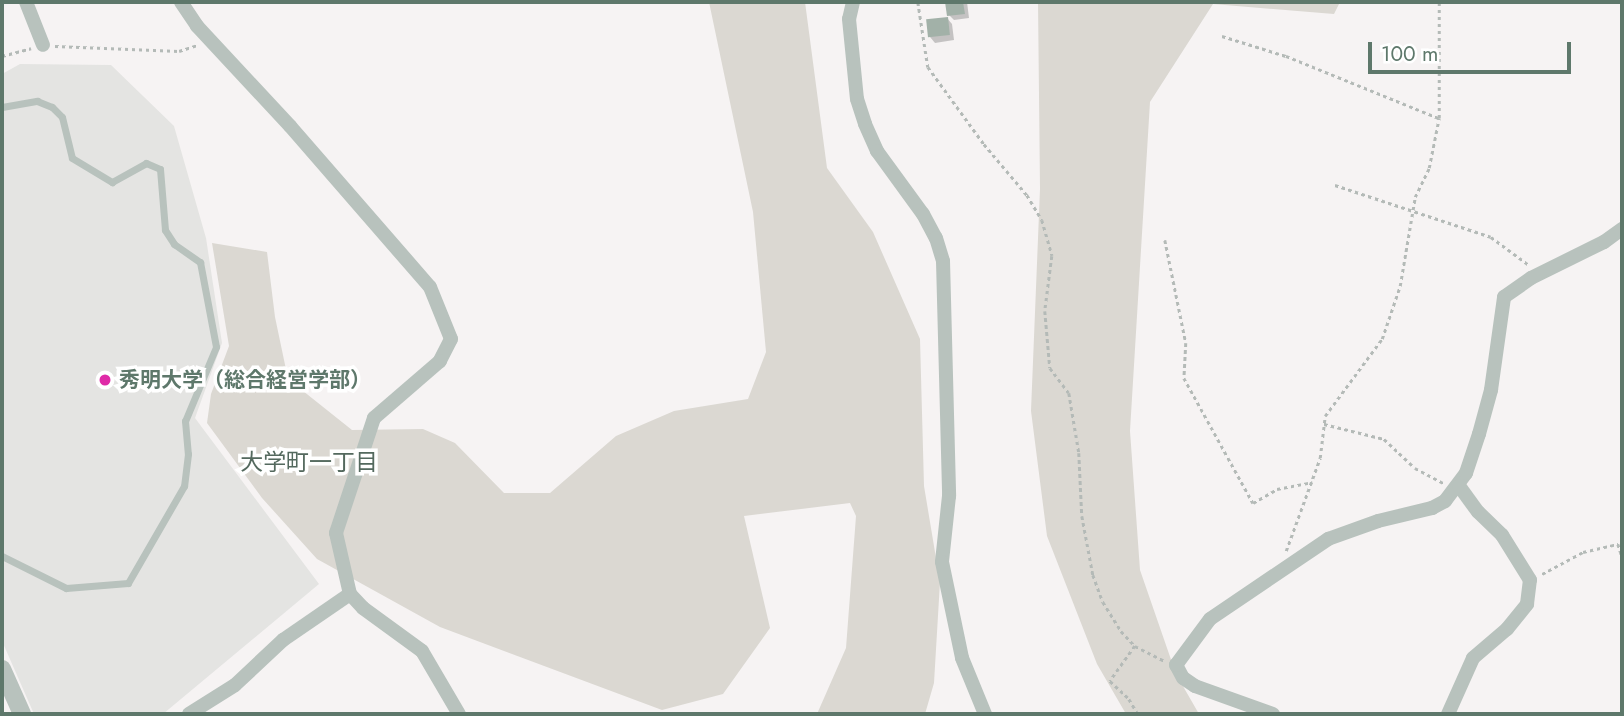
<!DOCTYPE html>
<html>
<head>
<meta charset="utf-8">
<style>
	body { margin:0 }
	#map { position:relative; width:1624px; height:716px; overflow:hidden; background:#f6f3f3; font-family:Jost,"Noto Sans JP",sans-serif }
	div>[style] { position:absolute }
	.built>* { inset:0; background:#e4e4e2 }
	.green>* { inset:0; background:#dbd8d2 }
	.shadow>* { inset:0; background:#0003 }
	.building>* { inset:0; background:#a2b1a8; transform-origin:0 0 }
	.path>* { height:2.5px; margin-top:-1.25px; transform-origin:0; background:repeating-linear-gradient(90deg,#b4bab7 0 3.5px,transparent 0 7px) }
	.service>* { height:7px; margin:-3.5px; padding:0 3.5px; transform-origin:3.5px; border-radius:3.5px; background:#b8c2bd }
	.minor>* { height:14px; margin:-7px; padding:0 7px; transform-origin:7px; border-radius:7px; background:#b8c2bd }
	.tertiary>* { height:18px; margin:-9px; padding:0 9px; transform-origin:9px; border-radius:9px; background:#b8c2bd }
	.dots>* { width:19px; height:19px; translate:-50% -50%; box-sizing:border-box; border:4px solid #fff; border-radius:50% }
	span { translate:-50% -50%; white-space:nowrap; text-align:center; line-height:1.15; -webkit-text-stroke:7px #fff; paint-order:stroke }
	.poi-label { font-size:21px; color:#5e786b; font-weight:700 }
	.left { translate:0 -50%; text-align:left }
	.neighbourhood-label { font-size:23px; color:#54695e }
	.frame { position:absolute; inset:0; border:4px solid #5e786b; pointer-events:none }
	.scale { position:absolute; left:1368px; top:42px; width:203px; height:32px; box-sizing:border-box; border:4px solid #5e786b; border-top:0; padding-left:9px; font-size:21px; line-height:24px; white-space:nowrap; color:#5e786b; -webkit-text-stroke:5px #fff; paint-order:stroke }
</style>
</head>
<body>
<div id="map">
	<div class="built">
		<i style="clip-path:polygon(20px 64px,111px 65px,174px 126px,206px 238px,222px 343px,195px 418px,319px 584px,163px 714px,34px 714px,2px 641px,2px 74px)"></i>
	</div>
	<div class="green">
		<i style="clip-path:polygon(709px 2px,805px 2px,827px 168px,873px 232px,920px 339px,924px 486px,940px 582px,934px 683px,925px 714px,817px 714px,846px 648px,856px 516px,850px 503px,744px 516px,770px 628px,723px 694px,662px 710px,440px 627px,317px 559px,262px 498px,207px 423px,211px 394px,229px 346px,212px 243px,267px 252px,275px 317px,288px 379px,352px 430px,423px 429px,455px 443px,504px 493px,550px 493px,616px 436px,674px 411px,748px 399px,766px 352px,753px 212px)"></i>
		<i style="clip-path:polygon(1038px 2px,1340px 2px,1334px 14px,1213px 4px,1150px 102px,1130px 431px,1140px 570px,1176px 674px,1199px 714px,1126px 714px,1097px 664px,1047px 536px,1031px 411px,1040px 189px)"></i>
	</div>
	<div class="shadow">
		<i style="clip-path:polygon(947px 2px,967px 2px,969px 18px,954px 20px,949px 15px)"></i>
		<i style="clip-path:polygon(947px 18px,952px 24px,954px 40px,935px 43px,930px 37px)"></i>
	</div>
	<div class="building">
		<i style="clip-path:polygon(945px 2px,963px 2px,965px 14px,947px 16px)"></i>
		<i style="left:948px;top:17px;width:18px;height:22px;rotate:84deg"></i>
	</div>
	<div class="path">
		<i style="left:918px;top:2px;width:66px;rotate:81.3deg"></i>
		<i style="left:928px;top:67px;width:95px;rotate:54deg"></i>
		<i style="left:984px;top:144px;width:67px;rotate:49.9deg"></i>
		<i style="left:1027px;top:195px;width:29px;rotate:59deg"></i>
		<i style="left:1042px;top:220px;width:37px;rotate:74deg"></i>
		<i style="left:1052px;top:256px;width:55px;rotate:97.3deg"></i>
		<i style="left:1045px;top:311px;width:57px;rotate:85deg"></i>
		<i style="left:1050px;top:368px;width:31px;rotate:53deg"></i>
		<i style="left:1069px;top:393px;width:61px;rotate:80.5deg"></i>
		<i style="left:1079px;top:453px;width:63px;rotate:87.3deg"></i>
		<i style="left:1082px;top:516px;width:60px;rotate:79.4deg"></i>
		<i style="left:1093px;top:575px;width:29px;rotate:70deg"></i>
		<i style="left:1103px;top:602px;width:34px;rotate:58deg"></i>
		<i style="left:1121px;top:631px;width:21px;rotate:47deg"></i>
		<i style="left:1135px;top:646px;width:33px;rotate:27deg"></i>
		<i style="left:1222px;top:36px;width:67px;rotate:17.4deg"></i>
		<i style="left:1286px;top:56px;width:165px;rotate:22.1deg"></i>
		<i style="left:55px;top:46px;width:124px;rotate:2.3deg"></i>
		<i style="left:179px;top:51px;width:19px;rotate:-18deg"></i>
		<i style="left:2px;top:56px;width:30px;rotate:-15deg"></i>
		<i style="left:1335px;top:185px;width:164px;rotate:18.4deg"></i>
		<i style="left:1491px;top:237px;width:47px;rotate:36.4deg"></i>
		<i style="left:1165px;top:240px;width:105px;rotate:78.5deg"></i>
		<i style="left:1186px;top:343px;width:35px;rotate:93deg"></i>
		<i style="left:1184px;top:378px;width:143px;rotate:61.1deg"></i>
		<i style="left:1253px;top:503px;width:28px;rotate:-30deg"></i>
		<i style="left:1277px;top:489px;width:36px;rotate:-11deg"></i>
		<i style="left:1324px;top:424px;width:62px;rotate:14deg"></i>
		<i style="left:1384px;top:439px;width:42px;rotate:43.1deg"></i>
		<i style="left:1415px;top:468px;width:32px;rotate:28deg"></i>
		<i style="left:1286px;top:551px;width:99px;rotate:-69.9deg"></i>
		<i style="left:1320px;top:458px;width:42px;rotate:-83.2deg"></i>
		<i style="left:1325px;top:416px;width:96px;rotate:-53.5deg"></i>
		<i style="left:1382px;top:339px;width:56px;rotate:-71.2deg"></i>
		<i style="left:1400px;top:286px;width:90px;rotate:-80.4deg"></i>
		<i style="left:1415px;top:197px;width:32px;rotate:-64deg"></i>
		<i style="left:1429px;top:168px;width:51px;rotate:-78.7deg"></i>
		<i style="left:1439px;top:118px;width:116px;rotate:-90deg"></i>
		<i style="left:1542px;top:574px;width:47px;rotate:-28.2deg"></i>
		<i style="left:1583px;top:552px;width:36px;rotate:-13deg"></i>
		<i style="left:1618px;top:544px;width:13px;rotate:72deg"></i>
		<i style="left:1135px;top:646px;width:43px;rotate:125.5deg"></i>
		<i style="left:1110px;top:681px;width:26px;rotate:43deg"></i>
		<i style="left:1129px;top:699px;width:17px;rotate:59deg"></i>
	</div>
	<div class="service">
		<i style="left:2px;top:107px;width:36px;rotate:-10deg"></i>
		<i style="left:37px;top:101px;width:16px;rotate:22deg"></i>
		<i style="left:52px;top:107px;width:14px;rotate:45deg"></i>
		<i style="left:62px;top:117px;width:42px;rotate:76.3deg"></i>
		<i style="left:72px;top:158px;width:47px;rotate:31deg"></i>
		<i style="left:112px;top:182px;width:39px;rotate:-29deg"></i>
		<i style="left:146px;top:163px;width:15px;rotate:23deg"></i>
		<i style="left:160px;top:169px;width:61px;rotate:85.3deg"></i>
		<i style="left:165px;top:230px;width:17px;rotate:57deg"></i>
		<i style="left:174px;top:244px;width:32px;rotate:35deg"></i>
		<i style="left:200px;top:262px;width:86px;rotate:79.3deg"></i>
		<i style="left:216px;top:347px;width:80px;rotate:112.7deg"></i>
		<i style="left:185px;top:421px;width:33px;rotate:85deg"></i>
		<i style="left:188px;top:454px;width:32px;rotate:97deg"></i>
		<i style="left:184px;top:486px;width:112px;rotate:120deg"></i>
		<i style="left:128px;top:583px;width:62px;rotate:175.4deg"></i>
		<i style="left:66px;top:588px;width:72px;rotate:-153.4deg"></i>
	</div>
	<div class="minor">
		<i style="left:26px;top:2px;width:46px;rotate:68.4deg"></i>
		<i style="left:181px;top:2px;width:29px;rotate:56deg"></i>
		<i style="left:197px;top:26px;width:137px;rotate:47.1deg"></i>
		<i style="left:290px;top:126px;width:213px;rotate:49deg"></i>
		<i style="left:430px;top:287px;width:56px;rotate:68deg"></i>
		<i style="left:451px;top:339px;width:25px;rotate:117deg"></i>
		<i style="left:440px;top:361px;width:87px;rotate:139.2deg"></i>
		<i style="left:374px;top:418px;width:121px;rotate:108.3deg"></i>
		<i style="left:336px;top:533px;width:63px;rotate:77.1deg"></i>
		<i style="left:853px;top:2px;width:17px;rotate:103deg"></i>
		<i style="left:849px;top:19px;width:80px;rotate:84.3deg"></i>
		<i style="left:857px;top:99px;width:26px;rotate:72deg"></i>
		<i style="left:865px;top:124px;width:30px;rotate:66deg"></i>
		<i style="left:877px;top:151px;width:78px;rotate:53.9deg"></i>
		<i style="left:923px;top:214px;width:27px;rotate:62deg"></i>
		<i style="left:936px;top:238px;width:24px;rotate:73deg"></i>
		<i style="left:943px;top:261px;width:235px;rotate:88.5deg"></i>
		<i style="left:949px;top:496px;width:66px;rotate:96.1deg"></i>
		<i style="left:942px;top:562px;width:98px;rotate:78.2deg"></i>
		<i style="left:962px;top:658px;width:61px;rotate:67.7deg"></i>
		<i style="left:189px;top:714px;width:54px;rotate:-32.2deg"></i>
		<i style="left:235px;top:685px;width:66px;rotate:-43.2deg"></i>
		<i style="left:283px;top:640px;width:81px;rotate:-34.5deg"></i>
		<i style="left:350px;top:594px;width:19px;rotate:47deg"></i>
		<i style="left:363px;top:608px;width:73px;rotate:36.1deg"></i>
		<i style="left:422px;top:651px;width:73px;rotate:59.6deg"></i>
		<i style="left:1273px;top:714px;width:83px;rotate:-160.3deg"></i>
		<i style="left:1195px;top:686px;width:14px;rotate:-146deg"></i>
		<i style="left:1183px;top:678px;width:15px;rotate:-118deg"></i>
		<i style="left:1176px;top:665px;width:57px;rotate:-53.5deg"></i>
		<i style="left:1210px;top:619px;width:143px;rotate:-34.1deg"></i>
		<i style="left:1328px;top:539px;width:53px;rotate:-19.8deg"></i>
		<i style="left:1378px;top:521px;width:56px;rotate:-13.5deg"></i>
		<i style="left:1432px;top:508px;width:15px;rotate:-28deg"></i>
		<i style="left:1445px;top:501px;width:35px;rotate:-53deg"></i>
		<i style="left:1466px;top:473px;width:41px;rotate:-71.6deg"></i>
		<i style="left:1479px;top:434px;width:46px;rotate:-74.7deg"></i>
		<i style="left:1491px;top:390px;width:94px;rotate:-82deg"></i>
		<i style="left:1504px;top:297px;width:33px;rotate:-35deg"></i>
		<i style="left:1531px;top:278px;width:81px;rotate:-26.3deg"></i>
		<i style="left:1604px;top:242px;width:22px;rotate:-36deg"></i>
		<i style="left:1448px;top:714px;width:61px;rotate:-65.9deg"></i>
		<i style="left:1473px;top:658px;width:45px;rotate:-40.5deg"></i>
		<i style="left:1507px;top:629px;width:32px;rotate:-51deg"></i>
		<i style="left:1527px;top:604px;width:24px;rotate:-83deg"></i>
		<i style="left:1530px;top:580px;width:53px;rotate:-121.9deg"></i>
		<i style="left:1502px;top:535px;width:33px;rotate:-136deg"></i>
		<i style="left:1478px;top:512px;width:32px;rotate:-126deg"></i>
	</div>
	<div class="tertiary">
		<i style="left:2px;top:669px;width:49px;rotate:66deg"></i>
	</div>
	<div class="dots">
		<i style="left:105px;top:380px;background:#df2aa7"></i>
	</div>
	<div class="poi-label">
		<span class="left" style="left:119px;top:380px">秀明大学（総合経営学部）</span>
	</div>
	<div class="neighbourhood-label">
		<span style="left:309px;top:462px">大学町一丁目</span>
	</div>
	<div class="frame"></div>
	<div class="scale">100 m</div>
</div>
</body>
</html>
